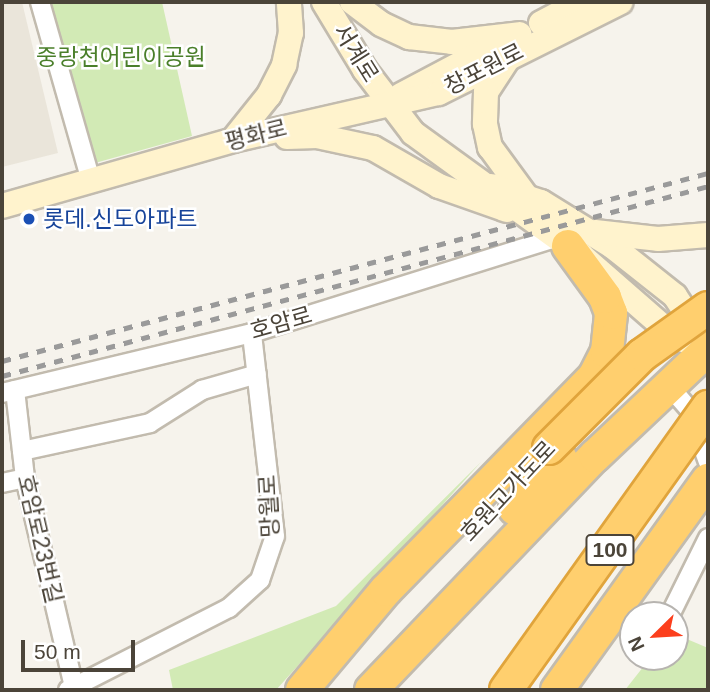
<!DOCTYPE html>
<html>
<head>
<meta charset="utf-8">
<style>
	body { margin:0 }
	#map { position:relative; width:710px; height:692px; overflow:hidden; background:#f6f3ec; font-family:Arial,"Noto Sans KR",sans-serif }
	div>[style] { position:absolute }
	.residential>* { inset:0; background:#eae5da }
	.green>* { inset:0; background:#d2eab5 }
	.roads { filter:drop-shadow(2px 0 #c2bbae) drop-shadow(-2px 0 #c2bbae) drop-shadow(0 2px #c2bbae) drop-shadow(0 -2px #c2bbae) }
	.street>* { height:18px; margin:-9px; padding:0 9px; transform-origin:9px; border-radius:9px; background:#fff }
	.secondary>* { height:24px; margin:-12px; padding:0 12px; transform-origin:12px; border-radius:12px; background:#fff3cd }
	.highway>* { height:32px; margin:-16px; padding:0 16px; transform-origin:16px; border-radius:16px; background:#ffcf6e }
	.rail>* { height:4.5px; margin-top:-2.25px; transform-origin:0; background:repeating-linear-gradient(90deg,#9a9a9a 0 9px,transparent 0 18px) }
	.bridges { filter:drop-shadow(2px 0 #e0a43c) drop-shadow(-2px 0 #e0a43c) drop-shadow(0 2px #e0a43c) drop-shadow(0 -2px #e0a43c) }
	.highway-bridge>* { height:32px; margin:-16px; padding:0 16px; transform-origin:16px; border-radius:16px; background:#ffcf6e }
	.dots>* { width:19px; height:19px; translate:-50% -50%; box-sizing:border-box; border:4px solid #fff; border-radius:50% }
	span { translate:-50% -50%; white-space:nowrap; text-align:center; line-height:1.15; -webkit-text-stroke:5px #fff; paint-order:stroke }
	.shield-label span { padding:2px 5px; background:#fff; border:2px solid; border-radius:5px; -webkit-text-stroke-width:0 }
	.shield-label { font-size:21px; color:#4b4439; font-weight:700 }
	.street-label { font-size:23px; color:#4b4439 }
	.park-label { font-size:23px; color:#4a7f2a }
	.transit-label { font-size:23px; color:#164399 }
	.left { translate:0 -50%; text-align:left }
	.frame { position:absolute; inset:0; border:4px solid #4b4439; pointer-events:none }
	.north { position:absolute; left:619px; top:601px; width:70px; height:70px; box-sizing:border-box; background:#fff; border:2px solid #b7b4b0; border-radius:50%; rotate:246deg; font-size:19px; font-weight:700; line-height:28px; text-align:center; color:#4b4439 }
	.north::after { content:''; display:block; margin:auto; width:24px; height:32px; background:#fc3f1d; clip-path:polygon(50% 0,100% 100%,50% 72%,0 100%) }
	.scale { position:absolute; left:21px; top:640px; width:114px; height:32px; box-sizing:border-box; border:4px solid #4b4439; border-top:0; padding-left:9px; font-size:21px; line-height:24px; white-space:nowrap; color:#4b4439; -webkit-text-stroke:5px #fff; paint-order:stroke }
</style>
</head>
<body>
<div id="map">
	<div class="residential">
		<i style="clip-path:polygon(2px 2px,22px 2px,58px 153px,2px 167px)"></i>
	</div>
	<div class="green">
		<i style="clip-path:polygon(50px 2px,162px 2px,192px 136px,95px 163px)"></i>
		<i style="clip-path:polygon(481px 462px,276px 690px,173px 690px,169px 670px,336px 606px)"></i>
		<i style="clip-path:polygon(675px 634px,708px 648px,708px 690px,625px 690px,651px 657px,675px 657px)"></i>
	</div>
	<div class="roads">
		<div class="street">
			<i style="left:40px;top:2px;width:186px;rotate:74.1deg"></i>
			<i style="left:669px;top:386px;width:30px;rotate:49deg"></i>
			<i style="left:689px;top:409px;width:56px;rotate:70.3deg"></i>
			<i style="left:15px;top:390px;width:89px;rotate:83.5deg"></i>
			<i style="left:25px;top:478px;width:215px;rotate:76.8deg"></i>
			<i style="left:2px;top:393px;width:257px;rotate:-13.5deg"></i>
			<i style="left:252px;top:333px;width:318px;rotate:-17.4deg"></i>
			<i style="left:22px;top:451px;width:131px;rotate:-12.3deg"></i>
			<i style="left:150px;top:423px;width:62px;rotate:-32.4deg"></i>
			<i style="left:202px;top:390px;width:57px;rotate:-16.2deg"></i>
			<i style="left:2px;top:483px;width:24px;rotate:-12deg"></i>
			<i style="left:670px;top:615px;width:86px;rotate:-63.7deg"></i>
			<i style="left:68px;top:690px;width:181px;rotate:-27deg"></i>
			<i style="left:229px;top:608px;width:42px;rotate:-42.1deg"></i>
			<i style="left:260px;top:580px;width:46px;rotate:-71.2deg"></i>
			<i style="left:275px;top:536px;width:204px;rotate:-96.5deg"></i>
		</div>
		<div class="secondary">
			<i style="left:324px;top:2px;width:79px;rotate:58.9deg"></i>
			<i style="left:365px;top:70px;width:79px;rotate:52.7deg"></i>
			<i style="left:413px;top:133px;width:208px;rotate:36deg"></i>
			<i style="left:581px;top:255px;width:125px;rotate:41.1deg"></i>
			<i style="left:675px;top:337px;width:35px;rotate:20deg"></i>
			<i style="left:352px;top:2px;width:36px;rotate:37deg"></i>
			<i style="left:381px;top:24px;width:31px;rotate:25deg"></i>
			<i style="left:409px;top:37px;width:43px;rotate:6.6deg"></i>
			<i style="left:452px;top:42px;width:68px;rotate:-6.7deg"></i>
			<i style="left:541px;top:23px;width:45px;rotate:-27.7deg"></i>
			<i style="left:509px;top:57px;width:42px;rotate:123.3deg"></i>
			<i style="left:486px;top:92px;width:32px;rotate:92deg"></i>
			<i style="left:485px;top:124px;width:24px;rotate:78deg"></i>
			<i style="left:490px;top:147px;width:59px;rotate:53.9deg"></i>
			<i style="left:401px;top:95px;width:103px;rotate:-27.8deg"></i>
			<i style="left:287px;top:137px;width:30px;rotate:-2deg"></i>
			<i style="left:317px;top:136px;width:57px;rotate:12.1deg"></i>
			<i style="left:373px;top:148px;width:76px;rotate:29.9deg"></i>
			<i style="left:439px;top:186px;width:72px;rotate:19.4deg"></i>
			<i style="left:233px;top:140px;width:58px;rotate:-51.3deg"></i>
			<i style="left:269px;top:95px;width:34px;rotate:-63deg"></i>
			<i style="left:284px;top:65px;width:33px;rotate:-78deg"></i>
			<i style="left:291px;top:33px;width:31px;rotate:-94deg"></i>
			<i style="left:491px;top:186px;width:52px;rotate:17.7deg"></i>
			<i style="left:541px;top:202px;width:84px;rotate:31.8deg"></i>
			<i style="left:612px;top:246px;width:80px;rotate:38.4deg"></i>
			<i style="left:675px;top:296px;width:44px;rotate:57deg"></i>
			<i style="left:2px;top:206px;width:240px;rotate:-15.9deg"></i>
			<i style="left:233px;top:140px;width:211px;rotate:-12.9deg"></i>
			<i style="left:439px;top:93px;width:203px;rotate:-26.6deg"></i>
			<i style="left:595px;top:232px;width:63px;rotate:6.3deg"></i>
			<i style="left:658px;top:239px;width:50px;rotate:-4.6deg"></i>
		</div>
		<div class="highway">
			<i style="left:515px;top:509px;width:68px;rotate:-47.4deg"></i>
			<i style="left:302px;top:690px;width:131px;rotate:-50deg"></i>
			<i style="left:386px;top:590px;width:298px;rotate:-45.7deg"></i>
			<i style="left:594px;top:377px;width:28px;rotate:-63deg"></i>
			<i style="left:607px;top:352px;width:39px;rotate:-84deg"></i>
			<i style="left:611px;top:313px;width:17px;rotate:-111deg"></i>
			<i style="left:605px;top:297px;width:63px;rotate:-126deg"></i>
			<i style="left:371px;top:690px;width:324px;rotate:-46.3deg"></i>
			<i style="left:595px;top:456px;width:156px;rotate:-43.4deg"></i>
			<i style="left:557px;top:690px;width:259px;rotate:-54.3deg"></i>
		</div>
	</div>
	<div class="rail">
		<i style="left:2px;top:361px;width:731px;rotate:-14.91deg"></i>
		<i style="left:2px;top:376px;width:731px;rotate:-15.06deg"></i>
	</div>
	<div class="bridges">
		<div class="highway-bridge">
			<i style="left:549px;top:448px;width:132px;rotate:-45deg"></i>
			<i style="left:642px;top:355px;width:81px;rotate:-35.5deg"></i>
			<i style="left:506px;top:690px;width:348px;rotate:-54.5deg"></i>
		</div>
	</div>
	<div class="dots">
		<i style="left:29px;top:219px;background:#1a4fb4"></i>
	</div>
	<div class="shield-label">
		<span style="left:610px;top:550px">100</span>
	</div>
	<div class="street-label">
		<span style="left:356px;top:53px;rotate:58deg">서계로</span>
		<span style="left:484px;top:69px;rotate:-27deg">창포원로</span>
		<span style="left:256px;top:135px;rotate:-14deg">평화로</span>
		<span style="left:281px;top:323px;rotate:-16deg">호암로</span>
		<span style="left:508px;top:491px;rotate:-47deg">호원고가도로</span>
		<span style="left:269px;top:506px;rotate:-93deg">망월로</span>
		<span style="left:40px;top:539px;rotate:77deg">호암로23번길</span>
	</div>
	<div class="park-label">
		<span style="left:121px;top:57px">중랑천어린이공원</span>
	</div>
	<div class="transit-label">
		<span class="left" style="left:43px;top:219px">롯데.신도아파트</span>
	</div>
	<div class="frame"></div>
	<div class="north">N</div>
	<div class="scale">50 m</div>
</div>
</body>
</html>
